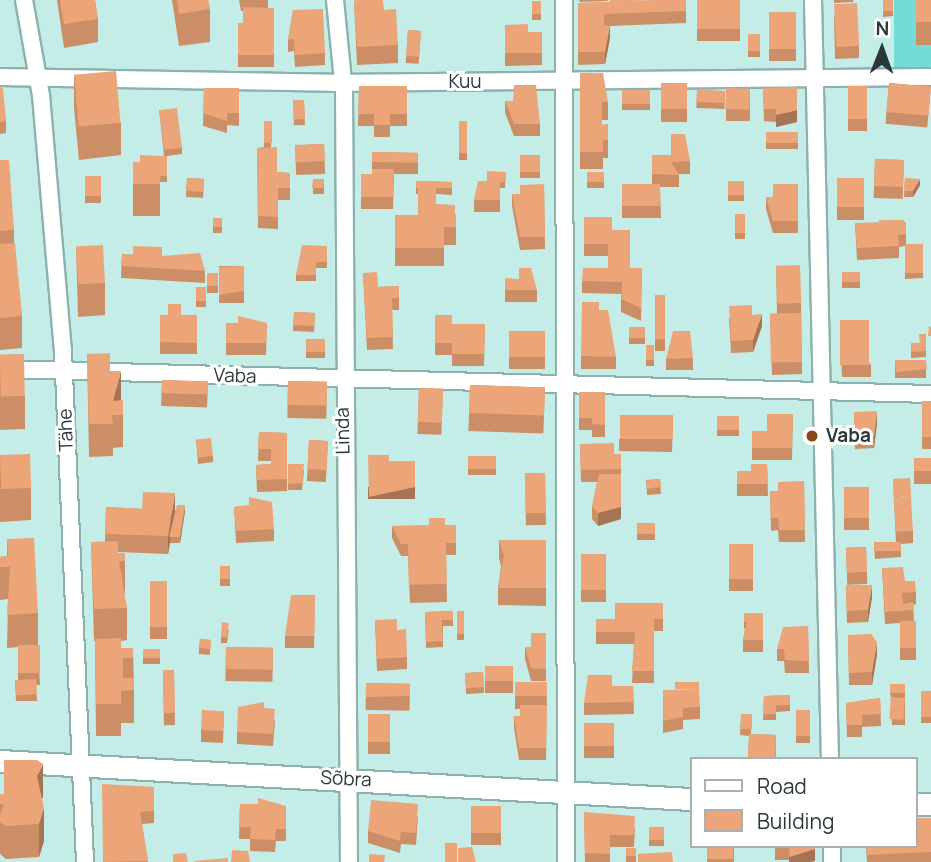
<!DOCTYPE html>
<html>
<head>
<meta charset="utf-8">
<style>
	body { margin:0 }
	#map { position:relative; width:931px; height:862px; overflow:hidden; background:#c5ede8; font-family:Manrope,sans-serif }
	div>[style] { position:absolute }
	.green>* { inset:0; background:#73dcd4; transform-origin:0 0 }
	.roads { filter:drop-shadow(2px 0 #8cb2ae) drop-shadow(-2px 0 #8cb2ae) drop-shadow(0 2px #8cb2ae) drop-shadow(0 -2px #8cb2ae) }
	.street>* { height:16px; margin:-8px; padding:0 8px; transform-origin:8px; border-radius:8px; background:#fff }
	.secondary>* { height:21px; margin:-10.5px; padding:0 10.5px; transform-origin:10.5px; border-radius:10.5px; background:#fff }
	.wall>* { inset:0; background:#cb8e67; transform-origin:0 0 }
	.shaded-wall>* { inset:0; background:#a57454; transform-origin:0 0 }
	.building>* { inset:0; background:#eca578; transform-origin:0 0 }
	.dots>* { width:19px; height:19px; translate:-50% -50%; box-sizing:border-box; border:4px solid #fff; border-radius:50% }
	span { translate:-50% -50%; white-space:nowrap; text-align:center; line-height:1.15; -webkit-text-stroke:6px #fff; paint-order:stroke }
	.street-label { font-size:19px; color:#293937 }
	.poi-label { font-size:19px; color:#293937; font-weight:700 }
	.left { translate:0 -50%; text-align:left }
	.legend { position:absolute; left:690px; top:757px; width:228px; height:91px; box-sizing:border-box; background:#fff; border:2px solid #a9b0af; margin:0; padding:9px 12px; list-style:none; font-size:21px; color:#293937 }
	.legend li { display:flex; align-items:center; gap:14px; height:35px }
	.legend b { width:35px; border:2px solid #a9b0af }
	.north { position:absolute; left:847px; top:14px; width:70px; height:70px; -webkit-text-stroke:5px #fff; paint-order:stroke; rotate:1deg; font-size:19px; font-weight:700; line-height:28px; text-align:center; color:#293937 }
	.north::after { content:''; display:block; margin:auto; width:24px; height:32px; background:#293937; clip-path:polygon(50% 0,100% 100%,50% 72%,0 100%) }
</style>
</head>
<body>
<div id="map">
	<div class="green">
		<i style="left:894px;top:0;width:37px;height:75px"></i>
	</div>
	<div class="roads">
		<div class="street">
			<i style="left:24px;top:0;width:97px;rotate:79.9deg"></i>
			<i style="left:41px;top:95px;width:256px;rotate:85.1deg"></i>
			<i style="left:63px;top:350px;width:512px;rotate:87.54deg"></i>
			<i style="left:335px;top:0;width:91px;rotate:84.4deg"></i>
			<i style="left:344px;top:91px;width:771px;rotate:89.63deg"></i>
			<i style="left:564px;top:0;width:862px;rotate:89.87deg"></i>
			<i style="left:813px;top:0;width:759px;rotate:88.72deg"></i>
			<i style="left:0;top:77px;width:333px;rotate:1deg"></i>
			<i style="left:333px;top:83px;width:598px;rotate:-0.57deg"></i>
			<i style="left:0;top:369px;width:931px;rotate:1.54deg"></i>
			<i style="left:832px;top:846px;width:16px;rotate:90deg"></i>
		</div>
		<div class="secondary">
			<i style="left:0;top:761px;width:692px;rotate:3.15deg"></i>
			<i style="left:915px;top:804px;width:16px"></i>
		</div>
	</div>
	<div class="wall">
		<i style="clip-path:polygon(57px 0,95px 0,98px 19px,98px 42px,64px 48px)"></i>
		<i style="clip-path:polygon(172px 0,208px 0,210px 9px,210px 42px,179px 46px)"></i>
		<i style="clip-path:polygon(239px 0,268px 0,268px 8px,274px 8px,274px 67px,238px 67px,238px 23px,243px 23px,243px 11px,241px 11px)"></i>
		<i style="clip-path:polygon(579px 0,608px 0,607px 1px,580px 2px)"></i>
		<i style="clip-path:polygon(686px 0,686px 23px,610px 26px,610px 38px,605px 64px,578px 65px,578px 3px)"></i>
		<i style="left:697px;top:0;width:43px;height:41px"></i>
		<i style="clip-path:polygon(834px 0,853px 0,853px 2px,834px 3px)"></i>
		<i style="clip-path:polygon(883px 0,893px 10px,893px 16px,883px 17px)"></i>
		<i style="left:916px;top:0;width:15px;height:45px"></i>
		<i style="clip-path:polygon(354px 1px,384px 10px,398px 45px,398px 63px,357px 65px)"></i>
		<i style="left:532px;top:1px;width:9px;height:19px"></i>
		<i style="clip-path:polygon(293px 10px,325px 53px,325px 65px,295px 67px,294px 51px,288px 52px,288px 40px)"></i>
		<i style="left:769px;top:12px;width:27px;height:49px"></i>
		<i style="clip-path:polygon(834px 16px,859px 46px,859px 58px,835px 59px)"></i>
		<i style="clip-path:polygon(505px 25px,528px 32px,542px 32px,542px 65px,505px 66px)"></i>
		<i style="left:408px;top:30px;width:13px;height:33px;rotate:4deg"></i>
		<i style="left:748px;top:34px;width:12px;height:23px"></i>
		<i style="clip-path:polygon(580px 73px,608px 102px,608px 120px,602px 120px,602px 125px,608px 124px,608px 158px,603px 158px,603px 169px,580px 169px)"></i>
		<i style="clip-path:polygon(74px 75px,121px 123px,121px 155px,79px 160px,74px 108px)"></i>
		<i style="left:687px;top:83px;width:39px;height:26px;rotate:90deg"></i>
		<i style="left:889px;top:83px;width:42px;height:41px;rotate:5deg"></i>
		<i style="clip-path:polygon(0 85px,6px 121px,6px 133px,0 134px)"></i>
		<i style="clip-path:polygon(359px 86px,407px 86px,407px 126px,390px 126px,390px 137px,374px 137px,374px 126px,358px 126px)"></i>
		<i style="left:848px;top:86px;width:19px;height:45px"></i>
		<i style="clip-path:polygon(204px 88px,239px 88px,239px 126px,227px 125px,227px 133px,203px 126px)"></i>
		<i style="clip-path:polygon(763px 88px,797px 122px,776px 127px,776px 122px,764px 121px)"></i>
		<i style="clip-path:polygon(750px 89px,750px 121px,726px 121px,726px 109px)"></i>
		<i style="left:622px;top:90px;width:28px;height:20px"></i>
		<i style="left:697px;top:90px;width:28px;height:18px;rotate:2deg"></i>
		<i style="left:304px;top:100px;width:25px;height:11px;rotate:88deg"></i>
		<i style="clip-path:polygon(505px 101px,540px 124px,540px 136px,514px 136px,505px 113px)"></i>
		<i style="clip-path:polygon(159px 109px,182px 148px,182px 154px,167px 156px,167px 182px,160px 182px,160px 216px,133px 216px,133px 162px,140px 162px,164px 156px)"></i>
		<i style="clip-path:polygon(264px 121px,272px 121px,271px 147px,277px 172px,290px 173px,290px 200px,278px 200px,278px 229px,258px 228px,257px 148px,264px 147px)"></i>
		<i style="left:459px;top:121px;width:8px;height:39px"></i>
		<i style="left:766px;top:132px;width:32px;height:17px"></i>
		<i style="left:324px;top:144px;width:30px;height:29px;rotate:88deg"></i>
		<i style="clip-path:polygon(372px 152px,418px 153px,418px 174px,394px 174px,393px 209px,361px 209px,361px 174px,372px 174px)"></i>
		<i style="left:520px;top:155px;width:20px;height:23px"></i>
		<i style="clip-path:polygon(652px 155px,690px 161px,690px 174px,679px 174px,679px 187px,660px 187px,661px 218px,622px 218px,622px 184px,652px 184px)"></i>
		<i style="left:875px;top:159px;width:29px;height:39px;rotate:2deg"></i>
		<i style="clip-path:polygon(0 160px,14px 230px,14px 243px,22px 316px,22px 348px,0 350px)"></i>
		<i style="clip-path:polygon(506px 172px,505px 188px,500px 188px,500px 212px,474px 212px,474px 200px,487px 181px)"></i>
		<i style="left:587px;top:172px;width:17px;height:16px"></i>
		<i style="left:85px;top:176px;width:16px;height:27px"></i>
		<i style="left:187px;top:178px;width:17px;height:19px;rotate:3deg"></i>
		<i style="left:864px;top:178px;width:42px;height:27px;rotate:90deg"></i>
		<i style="clip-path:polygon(905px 178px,920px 185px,913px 197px,904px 197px)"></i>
		<i style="left:313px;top:179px;width:11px;height:15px"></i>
		<i style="clip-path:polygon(416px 181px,452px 182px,452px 195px,436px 194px,436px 204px,456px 215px,456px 245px,444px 245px,444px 266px,395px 266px,395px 215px,418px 215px,418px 194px,416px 194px)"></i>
		<i style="left:728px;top:181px;width:16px;height:20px"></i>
		<i style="clip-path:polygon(544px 184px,545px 249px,520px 250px,512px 206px,512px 194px,520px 194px)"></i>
		<i style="clip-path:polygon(798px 184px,798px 233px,773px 233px,766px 209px,766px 197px,773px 197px)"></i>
		<i style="left:735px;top:214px;width:10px;height:25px"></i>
		<i style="clip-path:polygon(584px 217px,612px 230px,630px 268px,642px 268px,641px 321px,621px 312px,621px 294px,582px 293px,582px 281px,608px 268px,608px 256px,584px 256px)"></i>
		<i style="left:213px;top:218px;width:9px;height:15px"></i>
		<i style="clip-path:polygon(906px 222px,906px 244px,923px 244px,923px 278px,905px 279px,905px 246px,899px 247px,899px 258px,857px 260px,855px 223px)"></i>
		<i style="clip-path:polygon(76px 246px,105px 283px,105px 315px,78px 317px)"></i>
		<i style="clip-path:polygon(327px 246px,327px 268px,316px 268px,316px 281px,296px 281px,296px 275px)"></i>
		<i style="clip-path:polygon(122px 254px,162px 256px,205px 271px,205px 283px,121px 278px)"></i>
		<i style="left:244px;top:266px;width:37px;height:25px;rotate:90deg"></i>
		<i style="clip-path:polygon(776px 266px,801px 303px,802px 374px,772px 375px,770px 314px,777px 314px)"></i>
		<i style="left:842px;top:272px;width:18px;height:16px"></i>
		<i style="left:207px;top:273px;width:11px;height:20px"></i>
		<i style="clip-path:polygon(363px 273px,378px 287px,399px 286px,399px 310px,392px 310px,393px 349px,367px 350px)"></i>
		<i style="left:196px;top:287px;width:10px;height:20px"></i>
		<i style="left:505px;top:290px;width:32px;height:12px"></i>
		<i style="left:655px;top:295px;width:10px;height:56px"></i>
		<i style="clip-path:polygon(599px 310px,616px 357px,616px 369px,581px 369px,581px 356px)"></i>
		<i style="left:294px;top:312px;width:21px;height:19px;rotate:3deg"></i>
		<i style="left:160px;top:315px;width:37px;height:39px"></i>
		<i style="clip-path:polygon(435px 315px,452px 324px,485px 324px,484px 366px,452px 366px,452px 355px,435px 355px)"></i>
		<i style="clip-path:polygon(752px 315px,762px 326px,753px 352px,731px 353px,729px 318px)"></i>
		<i style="clip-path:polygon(267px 323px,266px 355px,226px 355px,226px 343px)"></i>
		<i style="left:645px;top:327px;width:17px;height:16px;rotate:90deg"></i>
		<i style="left:509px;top:331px;width:36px;height:38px"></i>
		<i style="clip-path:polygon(840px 332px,871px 365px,871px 377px,842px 377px)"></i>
		<i style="clip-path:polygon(926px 334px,926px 357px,911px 358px,911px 343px,920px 343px)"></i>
		<i style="left:306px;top:339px;width:19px;height:19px"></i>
		<i style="left:646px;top:345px;width:8px;height:21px"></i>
		<i style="clip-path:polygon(87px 354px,110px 371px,121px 400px,123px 400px,123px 447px,113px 448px,113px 456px,89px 457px)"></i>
		<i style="clip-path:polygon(0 355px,25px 396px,25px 429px,0 430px)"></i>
		<i style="left:693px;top:358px;width:12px;height:27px;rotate:90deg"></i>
		<i style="left:895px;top:360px;width:31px;height:18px"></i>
		<i style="left:162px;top:380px;width:46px;height:26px;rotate:2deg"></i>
		<i style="left:288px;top:381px;width:39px;height:37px;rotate:1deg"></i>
		<i style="left:470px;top:385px;width:75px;height:46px;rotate:2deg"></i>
		<i style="left:419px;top:388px;width:24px;height:46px;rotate:2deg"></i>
		<i style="clip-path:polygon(579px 392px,605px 392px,605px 437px,592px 437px,592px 430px,579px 430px)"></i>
		<i style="left:931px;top:401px;width:48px;height:9px;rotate:90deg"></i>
		<i style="clip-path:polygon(854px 412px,877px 423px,874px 448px,855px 449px)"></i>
		<i style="clip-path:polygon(793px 414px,792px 460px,752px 460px,752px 431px,767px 431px)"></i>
		<i style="clip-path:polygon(673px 415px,672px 452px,619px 451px,619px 439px)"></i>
		<i style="left:717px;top:416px;width:22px;height:20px"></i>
		<i style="clip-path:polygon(259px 432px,287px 433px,287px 491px,257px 492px,256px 465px,271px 464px,271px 461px,258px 461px)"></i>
		<i style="clip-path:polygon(196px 439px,213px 456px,213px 462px,198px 464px)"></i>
		<i style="left:309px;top:440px;width:19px;height:41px;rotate:3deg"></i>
		<i style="clip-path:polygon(580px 444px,614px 454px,621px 454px,621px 519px,598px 526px,592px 519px,592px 507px,597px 482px,581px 482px)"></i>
		<i style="clip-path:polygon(0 455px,31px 488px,31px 520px,0 522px)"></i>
		<i style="left:496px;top:456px;width:19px;height:28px;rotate:90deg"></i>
		<i style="left:931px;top:458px;width:26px;height:17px;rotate:90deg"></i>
		<i style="clip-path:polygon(288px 464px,304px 470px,302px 490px,288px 490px)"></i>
		<i style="clip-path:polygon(767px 464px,768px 496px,737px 496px,737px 471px,751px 471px)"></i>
		<i style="left:545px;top:473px;width:52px;height:20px;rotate:89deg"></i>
		<i style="left:660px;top:479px;width:15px;height:14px;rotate:86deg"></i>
		<i style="clip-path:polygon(893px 479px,913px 531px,913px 543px,901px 544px,901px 557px,875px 559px,874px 545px,896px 543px)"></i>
		<i style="clip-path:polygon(804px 481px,805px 542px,779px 542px,778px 530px,771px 531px,770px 491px,778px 491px)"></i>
		<i style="left:844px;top:487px;width:25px;height:43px"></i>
		<i style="clip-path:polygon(249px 506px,274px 529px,274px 541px,236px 543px,234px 507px)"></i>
		<i style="clip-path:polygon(106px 507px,185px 511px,180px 543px,170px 543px,168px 554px,118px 552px,118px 553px,125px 553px,125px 594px,124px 594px,127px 608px,127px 640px,121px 641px,121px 648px,133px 648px,134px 690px,134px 723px,121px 723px,121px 736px,96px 736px,95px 641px,94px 641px,91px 542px,105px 542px)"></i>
		<i style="left:637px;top:523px;width:18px;height:17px"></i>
		<i style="clip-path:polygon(456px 525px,456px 555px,446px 555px,447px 602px,410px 603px,408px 556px,401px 556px,392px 538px,392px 526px)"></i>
		<i style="clip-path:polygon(7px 539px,38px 613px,38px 645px,40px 685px,36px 685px,37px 701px,16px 701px,15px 680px,18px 680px,18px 647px,7px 648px,8px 599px,0 600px,0 557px,7px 556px)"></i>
		<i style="clip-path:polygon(499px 540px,546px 540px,546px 606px,498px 605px,498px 588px,501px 566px,499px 558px)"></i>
		<i style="clip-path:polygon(753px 544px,753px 591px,729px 591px,729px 579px)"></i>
		<i style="left:866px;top:547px;width:37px;height:20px;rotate:88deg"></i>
		<i style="left:581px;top:554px;width:25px;height:48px"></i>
		<i style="left:220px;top:566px;width:10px;height:20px"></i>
		<i style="clip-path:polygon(882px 568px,905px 581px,916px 592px,916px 604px,913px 605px,914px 621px,916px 621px,916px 660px,900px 660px,900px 623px,885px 624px)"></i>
		<i style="left:150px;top:581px;width:17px;height:58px"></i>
		<i style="clip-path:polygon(846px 585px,872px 597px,868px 622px,847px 623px)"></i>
		<i style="clip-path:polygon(315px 595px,314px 648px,285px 648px,285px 636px)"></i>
		<i style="clip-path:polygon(663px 603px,663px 631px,654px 631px,654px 683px,632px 683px,634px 644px,596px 644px,596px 619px,615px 619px)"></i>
		<i style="clip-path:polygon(453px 611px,453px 626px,443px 626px,443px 647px,426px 648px,425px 612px)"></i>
		<i style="left:457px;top:611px;width:7px;height:29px"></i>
		<i style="clip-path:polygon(744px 613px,763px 613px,763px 652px,743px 652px,743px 640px,745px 629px,744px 628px)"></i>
		<i style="clip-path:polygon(375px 620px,397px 630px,407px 657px,407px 669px,377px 671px)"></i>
		<i style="clip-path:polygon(808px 626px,809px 673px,785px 673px,784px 661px,777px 661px,777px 649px)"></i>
		<i style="clip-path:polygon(229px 629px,227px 643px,221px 643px,221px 637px)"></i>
		<i style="clip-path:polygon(546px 633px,546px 681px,531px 681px,525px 659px,525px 647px,531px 647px)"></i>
		<i style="clip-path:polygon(848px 635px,877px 654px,872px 685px,849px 685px)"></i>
		<i style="left:200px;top:639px;width:11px;height:15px;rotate:5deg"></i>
		<i style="left:226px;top:647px;width:47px;height:34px;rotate:1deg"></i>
		<i style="left:143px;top:649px;width:17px;height:15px"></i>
		<i style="left:485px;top:666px;width:28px;height:27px"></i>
		<i style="left:174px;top:670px;width:55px;height:11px;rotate:89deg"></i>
		<i style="left:483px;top:672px;width:21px;height:18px;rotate:87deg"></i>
		<i style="clip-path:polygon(515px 682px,547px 682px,546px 760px,519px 760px,514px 728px,514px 716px,520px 716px,520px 709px,515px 709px)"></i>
		<i style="left:366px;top:683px;width:44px;height:27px;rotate:1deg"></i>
		<i style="clip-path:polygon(905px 684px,905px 725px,892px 725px,890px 685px)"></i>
		<i style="clip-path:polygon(612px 686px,633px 686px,634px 714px,584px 715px,584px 703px)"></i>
		<i style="clip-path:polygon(663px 690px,700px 707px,700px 719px,683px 720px,683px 729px,663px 733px)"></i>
		<i style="left:921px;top:691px;width:10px;height:32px"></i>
		<i style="clip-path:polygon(790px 695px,790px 711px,776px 712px,776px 720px,763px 720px,764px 696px)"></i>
		<i style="clip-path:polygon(880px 698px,881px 726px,862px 727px,862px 737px,847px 737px,846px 703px)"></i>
		<i style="clip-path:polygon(264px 708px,275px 721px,273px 746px,237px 744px,237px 732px)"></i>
		<i style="left:796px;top:710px;width:14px;height:33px"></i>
		<i style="clip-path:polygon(224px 711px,223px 743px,201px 742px,201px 730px)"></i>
		<i style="left:368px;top:714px;width:22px;height:40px"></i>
		<i style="clip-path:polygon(741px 714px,752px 714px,751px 734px,776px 735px,776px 759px,748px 759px,749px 736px,740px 735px)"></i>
		<i style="left:614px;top:723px;width:35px;height:30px;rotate:90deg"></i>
		<i style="clip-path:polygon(154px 787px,154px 823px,142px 824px,148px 862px,103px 862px)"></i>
		<i style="clip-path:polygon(0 794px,43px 797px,42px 799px,44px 841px,39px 857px,6px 859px,0 854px)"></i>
		<i style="clip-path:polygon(240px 804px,286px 806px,286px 841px,276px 841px,275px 852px,250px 851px,250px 839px,239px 839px)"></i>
		<i style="left:471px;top:806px;width:30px;height:39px"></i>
		<i style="clip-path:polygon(584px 812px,635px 828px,634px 847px,610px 847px,610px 862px,585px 862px)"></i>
		<i style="clip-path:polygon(418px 816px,416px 845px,401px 844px,400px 853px,368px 843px,368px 831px)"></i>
		<i style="clip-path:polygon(931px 818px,931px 862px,867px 862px,866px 846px,915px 846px)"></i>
		<i style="left:649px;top:827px;width:15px;height:19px"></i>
		<i style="left:707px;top:846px;width:27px;height:16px"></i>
		<i style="clip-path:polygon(775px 846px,815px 846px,815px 861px,789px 862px,789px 860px,775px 860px)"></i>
		<i style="left:626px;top:848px;width:10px;height:14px"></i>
	</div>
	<div class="shaded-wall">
		<i style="clip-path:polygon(610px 26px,610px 38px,605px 64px,605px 52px)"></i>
		<i style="clip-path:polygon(797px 110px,797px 122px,776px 127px,776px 115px)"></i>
		<i style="clip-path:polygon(920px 179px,920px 185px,913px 197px,913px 191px)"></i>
		<i style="clip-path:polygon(762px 314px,762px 326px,753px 352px,753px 340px)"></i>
		<i style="clip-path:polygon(121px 371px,121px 404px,113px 401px)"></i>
		<i style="clip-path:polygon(877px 411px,877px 423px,874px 448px,874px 436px)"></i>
		<i style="clip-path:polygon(621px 474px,621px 519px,598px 526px,598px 513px)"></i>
		<i style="left:415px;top:487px;width:12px;height:47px;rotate:90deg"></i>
		<i style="clip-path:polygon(175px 493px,175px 511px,168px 554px,168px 536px)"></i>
		<i style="clip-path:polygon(185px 505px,185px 511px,180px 543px,180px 537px)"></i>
		<i style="clip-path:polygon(872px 585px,872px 597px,868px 622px,868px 610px)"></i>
		<i style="clip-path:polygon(877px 642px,877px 654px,872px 685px,872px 672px)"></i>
		<i style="clip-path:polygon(43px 764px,43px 797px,37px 809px,37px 776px)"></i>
		<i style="clip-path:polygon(44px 808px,44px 841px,39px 857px,39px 824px)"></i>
		<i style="clip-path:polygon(815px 849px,815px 861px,811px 862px,789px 862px,789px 857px)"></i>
	</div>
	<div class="building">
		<i style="clip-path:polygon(60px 0,95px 0,98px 19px,64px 24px)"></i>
		<i style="clip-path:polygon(177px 0,208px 0,210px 9px,179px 14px)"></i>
		<i style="clip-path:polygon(356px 0,383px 0,384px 10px,396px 9px,398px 45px,357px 47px,354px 1px)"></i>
		<i style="clip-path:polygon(610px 0,653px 0,610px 2px)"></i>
		<i style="clip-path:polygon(655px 0,686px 0,686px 11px,604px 14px,604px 25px,610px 26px,605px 52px,578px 52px,578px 3px)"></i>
		<i style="left:697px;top:0;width:43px;height:29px"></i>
		<i style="left:883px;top:0;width:10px;height:11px"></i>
		<i style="left:916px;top:0;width:15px;height:22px"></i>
		<i style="left:532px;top:1px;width:9px;height:13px"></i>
		<i style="left:857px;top:3px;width:43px;height:23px;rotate:87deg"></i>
		<i style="clip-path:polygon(243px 7px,274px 8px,274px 55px,238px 55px,238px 23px,243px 23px)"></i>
		<i style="clip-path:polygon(323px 9px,325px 53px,295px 55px,294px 39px,288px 40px,293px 10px)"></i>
		<i style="left:769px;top:12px;width:27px;height:37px"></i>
		<i style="clip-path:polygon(528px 24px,528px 32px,542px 32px,542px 53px,505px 53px,505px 25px)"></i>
		<i style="left:408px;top:30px;width:13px;height:26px;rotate:4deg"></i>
		<i style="left:748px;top:34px;width:12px;height:17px"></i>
		<i style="left:116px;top:71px;width:52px;height:42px;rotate:85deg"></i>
		<i style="clip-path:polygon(580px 73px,603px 73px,608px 102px,602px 102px,602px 125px,608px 124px,608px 140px,603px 140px,603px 152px,580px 152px)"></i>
		<i style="left:687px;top:83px;width:26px;height:26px;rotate:90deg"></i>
		<i style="left:889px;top:83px;width:42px;height:29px;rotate:5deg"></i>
		<i style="clip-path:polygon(0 85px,3px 89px,6px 121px,0 122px)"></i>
		<i style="clip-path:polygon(514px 85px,536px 85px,540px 124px,514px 124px,505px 101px,513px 101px)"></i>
		<i style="clip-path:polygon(359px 86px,407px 86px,407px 114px,390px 114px,390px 125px,374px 125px,374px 114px,358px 114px)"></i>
		<i style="left:848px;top:86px;width:19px;height:33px"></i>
		<i style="clip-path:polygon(797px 87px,797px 110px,776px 115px,776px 109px,764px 109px,763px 88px)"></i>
		<i style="clip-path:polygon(204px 88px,239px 88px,239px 113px,227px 113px,227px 121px,203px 113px)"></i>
		<i style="left:726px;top:88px;width:24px;height:21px;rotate:2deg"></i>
		<i style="left:622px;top:90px;width:28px;height:14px"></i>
		<i style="left:697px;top:90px;width:28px;height:12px;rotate:2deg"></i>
		<i style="left:304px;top:100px;width:19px;height:11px;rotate:87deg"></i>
		<i style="left:177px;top:108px;width:40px;height:18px;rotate:83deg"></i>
		<i style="left:264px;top:121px;width:8px;height:22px"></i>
		<i style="left:459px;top:121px;width:8px;height:32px"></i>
		<i style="left:766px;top:132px;width:32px;height:11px"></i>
		<i style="clip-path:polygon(671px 134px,685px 134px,690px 161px,671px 162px,679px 175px,652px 174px,652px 155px,671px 155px)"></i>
		<i style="left:324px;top:144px;width:17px;height:29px;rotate:87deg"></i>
		<i style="clip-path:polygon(277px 147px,277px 172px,290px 173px,290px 188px,278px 188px,278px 217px,258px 216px,257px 148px)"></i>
		<i style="left:372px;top:152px;width:46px;height:10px;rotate:1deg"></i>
		<i style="clip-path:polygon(140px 155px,167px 156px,167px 176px,160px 176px,160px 162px,140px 162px)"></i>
		<i style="left:520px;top:155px;width:20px;height:17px"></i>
		<i style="left:875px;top:159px;width:29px;height:27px;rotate:2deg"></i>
		<i style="clip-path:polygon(0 160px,9px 160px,14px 230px,0 231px)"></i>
		<i style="left:133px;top:162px;width:27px;height:22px"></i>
		<i style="clip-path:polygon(372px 169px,394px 169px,394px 179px,393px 174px,372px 174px)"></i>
		<i style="clip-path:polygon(487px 171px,506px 172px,505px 182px,500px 182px,500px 181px,487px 181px)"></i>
		<i style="left:587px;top:172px;width:17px;height:10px"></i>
		<i style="left:361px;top:174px;width:32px;height:23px"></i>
		<i style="left:85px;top:176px;width:16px;height:20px"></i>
		<i style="left:187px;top:178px;width:17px;height:13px;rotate:3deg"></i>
		<i style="left:864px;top:178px;width:29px;height:27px;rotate:90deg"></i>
		<i style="clip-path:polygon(905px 178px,920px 179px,913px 191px,904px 191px)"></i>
		<i style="clip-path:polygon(313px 179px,324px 179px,323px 188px,312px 188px)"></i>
		<i style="clip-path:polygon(416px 181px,452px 182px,452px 188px,436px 188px,436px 184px,418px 184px,418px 188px,416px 188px)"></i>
		<i style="clip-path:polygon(478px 181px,500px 181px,500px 200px,474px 200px)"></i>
		<i style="left:728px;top:181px;width:16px;height:14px"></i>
		<i style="clip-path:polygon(418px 184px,436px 184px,436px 204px,455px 205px,455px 215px,418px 215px)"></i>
		<i style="clip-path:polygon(544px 184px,545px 237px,520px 237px,512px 194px,520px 194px,520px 185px)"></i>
		<i style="left:622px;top:184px;width:38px;height:22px"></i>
		<i style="clip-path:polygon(773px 184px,798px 184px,798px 221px,773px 221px,766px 197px,773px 197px)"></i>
		<i style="left:735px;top:214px;width:10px;height:19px"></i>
		<i style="clip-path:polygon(395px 215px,456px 215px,456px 227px,444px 227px,444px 248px,395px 248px)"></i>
		<i style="clip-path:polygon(584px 217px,612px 217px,612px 230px,630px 230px,630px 268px,642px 268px,641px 308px,621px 299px,622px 282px,582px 281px,583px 268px,608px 268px,608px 244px,584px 244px)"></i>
		<i style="left:213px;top:218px;width:9px;height:9px"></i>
		<i style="left:904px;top:220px;width:2px;height:25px;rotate:90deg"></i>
		<i style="clip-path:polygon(906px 222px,906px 234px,898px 235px,899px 246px,857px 248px,855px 223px)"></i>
		<i style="clip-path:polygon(15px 243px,22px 316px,0 318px,0 244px)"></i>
		<i style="left:905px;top:244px;width:18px;height:29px"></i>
		<i style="left:103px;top:245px;width:38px;height:27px;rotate:87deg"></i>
		<i style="clip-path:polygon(302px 245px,327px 246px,327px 262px,316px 262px,316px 275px,296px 275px)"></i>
		<i style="clip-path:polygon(133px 246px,162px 247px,162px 256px,200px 253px,205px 271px,121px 266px,122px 254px,133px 255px)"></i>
		<i style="left:800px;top:265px;width:38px;height:24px;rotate:88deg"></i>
		<i style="clip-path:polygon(244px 266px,244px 291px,219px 295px,219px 267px)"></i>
		<i style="clip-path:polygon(519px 268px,531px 268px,537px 290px,505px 290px,505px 278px,519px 279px)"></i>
		<i style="clip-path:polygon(377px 272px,378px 287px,399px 286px,399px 298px,392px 298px,393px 337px,367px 338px,363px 273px)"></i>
		<i style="left:842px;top:272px;width:18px;height:10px"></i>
		<i style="left:207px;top:273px;width:11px;height:13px"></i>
		<i style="left:196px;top:287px;width:10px;height:14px"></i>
		<i style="left:655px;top:295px;width:10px;height:44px"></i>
		<i style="clip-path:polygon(582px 302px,599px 302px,599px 310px,608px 310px,616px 357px,581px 356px)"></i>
		<i style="clip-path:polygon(168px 304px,181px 304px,181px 315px,197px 315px,197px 343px,160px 342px,160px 315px,168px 315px)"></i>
		<i style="clip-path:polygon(752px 305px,752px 315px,762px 314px,753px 340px,731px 341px,729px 306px)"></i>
		<i style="left:294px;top:312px;width:21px;height:13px;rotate:3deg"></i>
		<i style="left:801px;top:313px;width:49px;height:31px;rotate:89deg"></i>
		<i style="clip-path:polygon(435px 315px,452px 315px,452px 324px,485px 324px,484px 354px,452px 354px,452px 343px,435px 343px)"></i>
		<i style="clip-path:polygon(238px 316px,267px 323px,266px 343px,226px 343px,226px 323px,238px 323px)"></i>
		<i style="left:840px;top:320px;width:29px;height:45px"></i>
		<i style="clip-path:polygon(929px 326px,931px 327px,931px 336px,928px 336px)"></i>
		<i style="left:645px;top:327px;width:11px;height:16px;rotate:90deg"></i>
		<i style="left:509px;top:331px;width:36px;height:26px"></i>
		<i style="clip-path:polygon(673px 331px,690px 331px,693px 358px,666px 359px)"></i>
		<i style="clip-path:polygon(919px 334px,926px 334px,926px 351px,911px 352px,911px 343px,920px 343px)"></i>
		<i style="left:306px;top:339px;width:19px;height:13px"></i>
		<i style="left:646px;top:345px;width:8px;height:15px"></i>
		<i style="clip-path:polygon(110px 353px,110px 371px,121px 371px,113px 401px,123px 400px,123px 415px,112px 415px,113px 424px,89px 424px,87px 354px)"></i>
		<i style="left:24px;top:354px;width:42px;height:24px;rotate:89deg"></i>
		<i style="clip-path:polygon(895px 360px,926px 360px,927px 369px,896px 372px)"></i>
		<i style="left:162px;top:380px;width:46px;height:13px;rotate:2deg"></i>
		<i style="left:288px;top:381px;width:39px;height:24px;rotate:1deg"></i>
		<i style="left:470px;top:385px;width:75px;height:28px;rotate:2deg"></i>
		<i style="left:419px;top:388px;width:24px;height:34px;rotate:2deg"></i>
		<i style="clip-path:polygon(579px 392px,605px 392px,605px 425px,592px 424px,592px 418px,579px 418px)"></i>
		<i style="left:931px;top:401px;width:36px;height:9px;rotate:90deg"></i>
		<i style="clip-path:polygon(877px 411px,874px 436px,855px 436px,854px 412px)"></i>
		<i style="clip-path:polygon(767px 414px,793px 414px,792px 448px,752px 448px,752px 431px,767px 431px)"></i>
		<i style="left:620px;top:415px;width:53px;height:24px"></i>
		<i style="left:717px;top:416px;width:22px;height:14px"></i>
		<i style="clip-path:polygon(259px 432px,287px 433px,287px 479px,257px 480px,256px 465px,271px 464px,271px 449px,258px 449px)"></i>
		<i style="left:211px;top:438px;width:18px;height:15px;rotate:84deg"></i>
		<i style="left:309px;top:440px;width:19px;height:29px;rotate:3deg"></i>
		<i style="clip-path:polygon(614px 443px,614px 454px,621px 454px,621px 469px,581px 470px,580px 444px)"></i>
		<i style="left:30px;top:454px;width:34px;height:30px;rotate:88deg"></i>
		<i style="clip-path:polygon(368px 455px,389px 455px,389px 461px,415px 461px,415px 487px,369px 497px)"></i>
		<i style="left:496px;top:456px;width:13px;height:28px;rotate:90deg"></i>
		<i style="left:931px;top:458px;width:13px;height:17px;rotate:90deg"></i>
		<i style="clip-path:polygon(288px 464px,304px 464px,302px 483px,288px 484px)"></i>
		<i style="clip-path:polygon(751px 464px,767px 464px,768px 484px,737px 484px,737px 471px,751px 471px)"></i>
		<i style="left:545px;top:473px;width:40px;height:20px;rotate:89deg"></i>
		<i style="clip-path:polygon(599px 474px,621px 474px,621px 507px,598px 513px,592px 507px)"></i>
		<i style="clip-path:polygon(910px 478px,911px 496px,894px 497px,894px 503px,893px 479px)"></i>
		<i style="left:660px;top:479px;width:8px;height:14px;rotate:83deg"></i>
		<i style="clip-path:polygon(804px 481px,805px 530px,779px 530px,778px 518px,771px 518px,770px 491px,778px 491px,778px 482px)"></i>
		<i style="left:844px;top:487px;width:25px;height:31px"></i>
		<i style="clip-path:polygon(143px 492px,175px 493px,168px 536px,105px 534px,106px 507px,142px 509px)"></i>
		<i style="left:911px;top:496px;width:35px;height:17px;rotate:87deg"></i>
		<i style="clip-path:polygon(249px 497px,272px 502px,274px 529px,236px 531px,234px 507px,249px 505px)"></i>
		<i style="clip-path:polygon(177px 505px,185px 505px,180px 537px,169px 537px)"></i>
		<i style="left:429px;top:518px;width:16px;height:8px"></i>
		<i style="left:637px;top:523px;width:18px;height:11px"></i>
		<i style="clip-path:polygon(456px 525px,456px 543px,446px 543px,446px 540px,408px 541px,408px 544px,401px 544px,392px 526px)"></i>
		<i style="clip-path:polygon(34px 538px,38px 613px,7px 615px,10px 567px,0 567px,0 557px,8px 556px,7px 539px)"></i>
		<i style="left:446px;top:540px;width:44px;height:38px;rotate:89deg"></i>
		<i style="clip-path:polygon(499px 540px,546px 540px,546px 588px,498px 588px,504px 555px)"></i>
		<i style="clip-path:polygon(118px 541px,118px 553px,125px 553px,125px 561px,119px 561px,127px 608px,94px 609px,91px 542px)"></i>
		<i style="left:901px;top:542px;width:9px;height:27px;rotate:90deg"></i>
		<i style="left:729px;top:544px;width:24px;height:35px"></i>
		<i style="left:866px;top:547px;width:25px;height:20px;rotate:88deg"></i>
		<i style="left:581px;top:554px;width:25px;height:36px"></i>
		<i style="left:220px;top:566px;width:10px;height:13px"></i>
		<i style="clip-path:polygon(903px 567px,905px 581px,915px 581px,916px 592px,902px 593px,903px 604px,913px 602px,914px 610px,885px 612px,882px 568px)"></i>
		<i style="left:150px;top:581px;width:17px;height:46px"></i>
		<i style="clip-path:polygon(846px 585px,872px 585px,868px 610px,847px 611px)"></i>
		<i style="clip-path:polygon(291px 595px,315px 595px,314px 636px,285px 636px)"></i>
		<i style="clip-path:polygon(615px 603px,663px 603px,663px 619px,654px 619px,654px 671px,632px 671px,635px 632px,596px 632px,596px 619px,615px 619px)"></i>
		<i style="clip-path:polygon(453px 611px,453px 620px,442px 620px,443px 641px,426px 642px,425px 612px)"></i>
		<i style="left:457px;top:611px;width:7px;height:23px"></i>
		<i style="clip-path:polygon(744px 613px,763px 613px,763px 617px,748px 617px,747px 622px,744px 622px)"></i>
		<i style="clip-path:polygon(748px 617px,763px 617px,763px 640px,743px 640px)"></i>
		<i style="clip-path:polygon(397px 619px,397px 630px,406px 629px,407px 657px,377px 659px,375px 620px)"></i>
		<i style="left:916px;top:621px;width:27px;height:16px;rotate:90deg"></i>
		<i style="clip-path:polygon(222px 622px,229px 623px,227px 637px,221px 637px)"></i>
		<i style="clip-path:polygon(808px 626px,809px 661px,785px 660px,784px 649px,777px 649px,783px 627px)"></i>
		<i style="clip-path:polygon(531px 633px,546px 633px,546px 669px,531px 668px,525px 647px,531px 647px)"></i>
		<i style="clip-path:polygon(871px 634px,877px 642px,872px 672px,849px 673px,848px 635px)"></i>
		<i style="clip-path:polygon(121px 638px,121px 648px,133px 648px,133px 658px,123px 658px,123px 678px,134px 678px,134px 690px,121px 691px,121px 704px,96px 704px,95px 639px)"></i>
		<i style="left:200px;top:639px;width:11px;height:9px;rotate:5deg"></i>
		<i style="left:40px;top:645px;width:28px;height:22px;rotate:90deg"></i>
		<i style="left:226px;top:647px;width:47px;height:22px;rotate:1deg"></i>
		<i style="left:143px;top:649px;width:17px;height:9px"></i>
		<i style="left:485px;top:666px;width:28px;height:15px"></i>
		<i style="left:174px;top:670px;width:43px;height:11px;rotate:89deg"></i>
		<i style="left:483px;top:672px;width:15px;height:18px;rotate:86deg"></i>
		<i style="clip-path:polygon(588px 675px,612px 675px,612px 686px,633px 686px,634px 702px,584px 703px)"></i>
		<i style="left:36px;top:679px;width:15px;height:21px;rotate:86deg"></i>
		<i style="left:515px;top:682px;width:32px;height:14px"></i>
		<i style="left:699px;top:682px;width:7px;height:24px;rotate:90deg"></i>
		<i style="clip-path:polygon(366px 683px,410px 684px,410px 696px,366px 697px)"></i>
		<i style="left:905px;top:684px;width:9px;height:15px;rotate:90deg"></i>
		<i style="clip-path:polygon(699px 689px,700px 707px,683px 708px,683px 717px,663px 721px,663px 690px)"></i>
		<i style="left:921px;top:691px;width:10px;height:26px"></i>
		<i style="clip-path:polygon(790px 695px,790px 705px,776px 705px,776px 714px,763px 714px,764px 696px)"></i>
		<i style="left:891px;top:697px;width:14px;height:22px;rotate:4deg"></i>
		<i style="clip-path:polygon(880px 698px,881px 714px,862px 715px,862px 725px,847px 725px,846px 703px)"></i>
		<i style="clip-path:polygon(264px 702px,264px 708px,275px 709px,273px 734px,237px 732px,238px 707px)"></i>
		<i style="clip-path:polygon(520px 705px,547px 705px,546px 748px,519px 748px,514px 716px,520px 716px)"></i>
		<i style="left:202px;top:710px;width:22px;height:20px;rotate:3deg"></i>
		<i style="left:796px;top:710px;width:14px;height:26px"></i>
		<i style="left:368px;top:714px;width:22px;height:28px"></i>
		<i style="left:741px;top:714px;width:11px;height:15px"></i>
		<i style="left:614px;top:723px;width:23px;height:30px;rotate:90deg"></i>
		<i style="left:749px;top:734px;width:27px;height:24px;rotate:2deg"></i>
		<i style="clip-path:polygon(4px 760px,37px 760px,43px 764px,37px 776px,44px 808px,39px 824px,6px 826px,0 822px,0 815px,4px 804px,0 804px,0 794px,4px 794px)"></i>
		<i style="clip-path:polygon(102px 784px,154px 787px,154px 811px,140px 812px,148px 861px,103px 862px)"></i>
		<i style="clip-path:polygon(258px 798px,286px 806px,286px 829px,276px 829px,275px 840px,250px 839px,251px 827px,239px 827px,240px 804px,258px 804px)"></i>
		<i style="clip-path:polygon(371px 800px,418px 804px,416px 833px,401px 832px,400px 841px,368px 831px)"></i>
		<i style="left:471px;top:806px;width:30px;height:27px"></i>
		<i style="clip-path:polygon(584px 812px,635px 816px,634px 835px,610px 835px,610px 854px,585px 853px)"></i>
		<i style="clip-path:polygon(915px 818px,931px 818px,931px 852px,867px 855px,867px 846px,915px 846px)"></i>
		<i style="left:649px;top:827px;width:15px;height:13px"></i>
		<i style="left:445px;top:843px;width:12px;height:19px"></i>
		<i style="left:707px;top:846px;width:26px;height:13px"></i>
		<i style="clip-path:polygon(775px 846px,815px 846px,815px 849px,789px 857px,790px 848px,775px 848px)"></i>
		<i style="clip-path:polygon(472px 847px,476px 862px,511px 862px,458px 862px,458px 848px)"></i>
		<i style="left:626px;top:848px;width:10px;height:8px"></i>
		<i style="clip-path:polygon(232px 850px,248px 851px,250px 862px,231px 862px)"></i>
		<i style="clip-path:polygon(672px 852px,673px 862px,638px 862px,638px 854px)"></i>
		<i style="clip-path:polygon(186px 853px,188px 862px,173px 862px,173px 854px)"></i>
		<i style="clip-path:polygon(369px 854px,385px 855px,384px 862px,369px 862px)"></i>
		<i style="clip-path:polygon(228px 858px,228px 862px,195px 862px,194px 861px)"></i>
	</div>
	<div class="dots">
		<i style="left:812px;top:436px;background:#8a4816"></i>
	</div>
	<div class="street-label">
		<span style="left:465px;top:82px">Kuu</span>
		<span style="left:235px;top:376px;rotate:2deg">Vaba</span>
		<span style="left:66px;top:430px;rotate:-92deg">Tähe</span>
		<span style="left:343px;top:431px;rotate:-91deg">Linda</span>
		<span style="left:346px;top:779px;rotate:3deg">Sõbra</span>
	</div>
	<div class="poi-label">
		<span class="left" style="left:826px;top:436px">Vaba</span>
	</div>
	<ul class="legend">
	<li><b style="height:9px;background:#fff"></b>Road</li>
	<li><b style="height:19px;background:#eca578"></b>Building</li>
	</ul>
	<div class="north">N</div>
</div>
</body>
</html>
